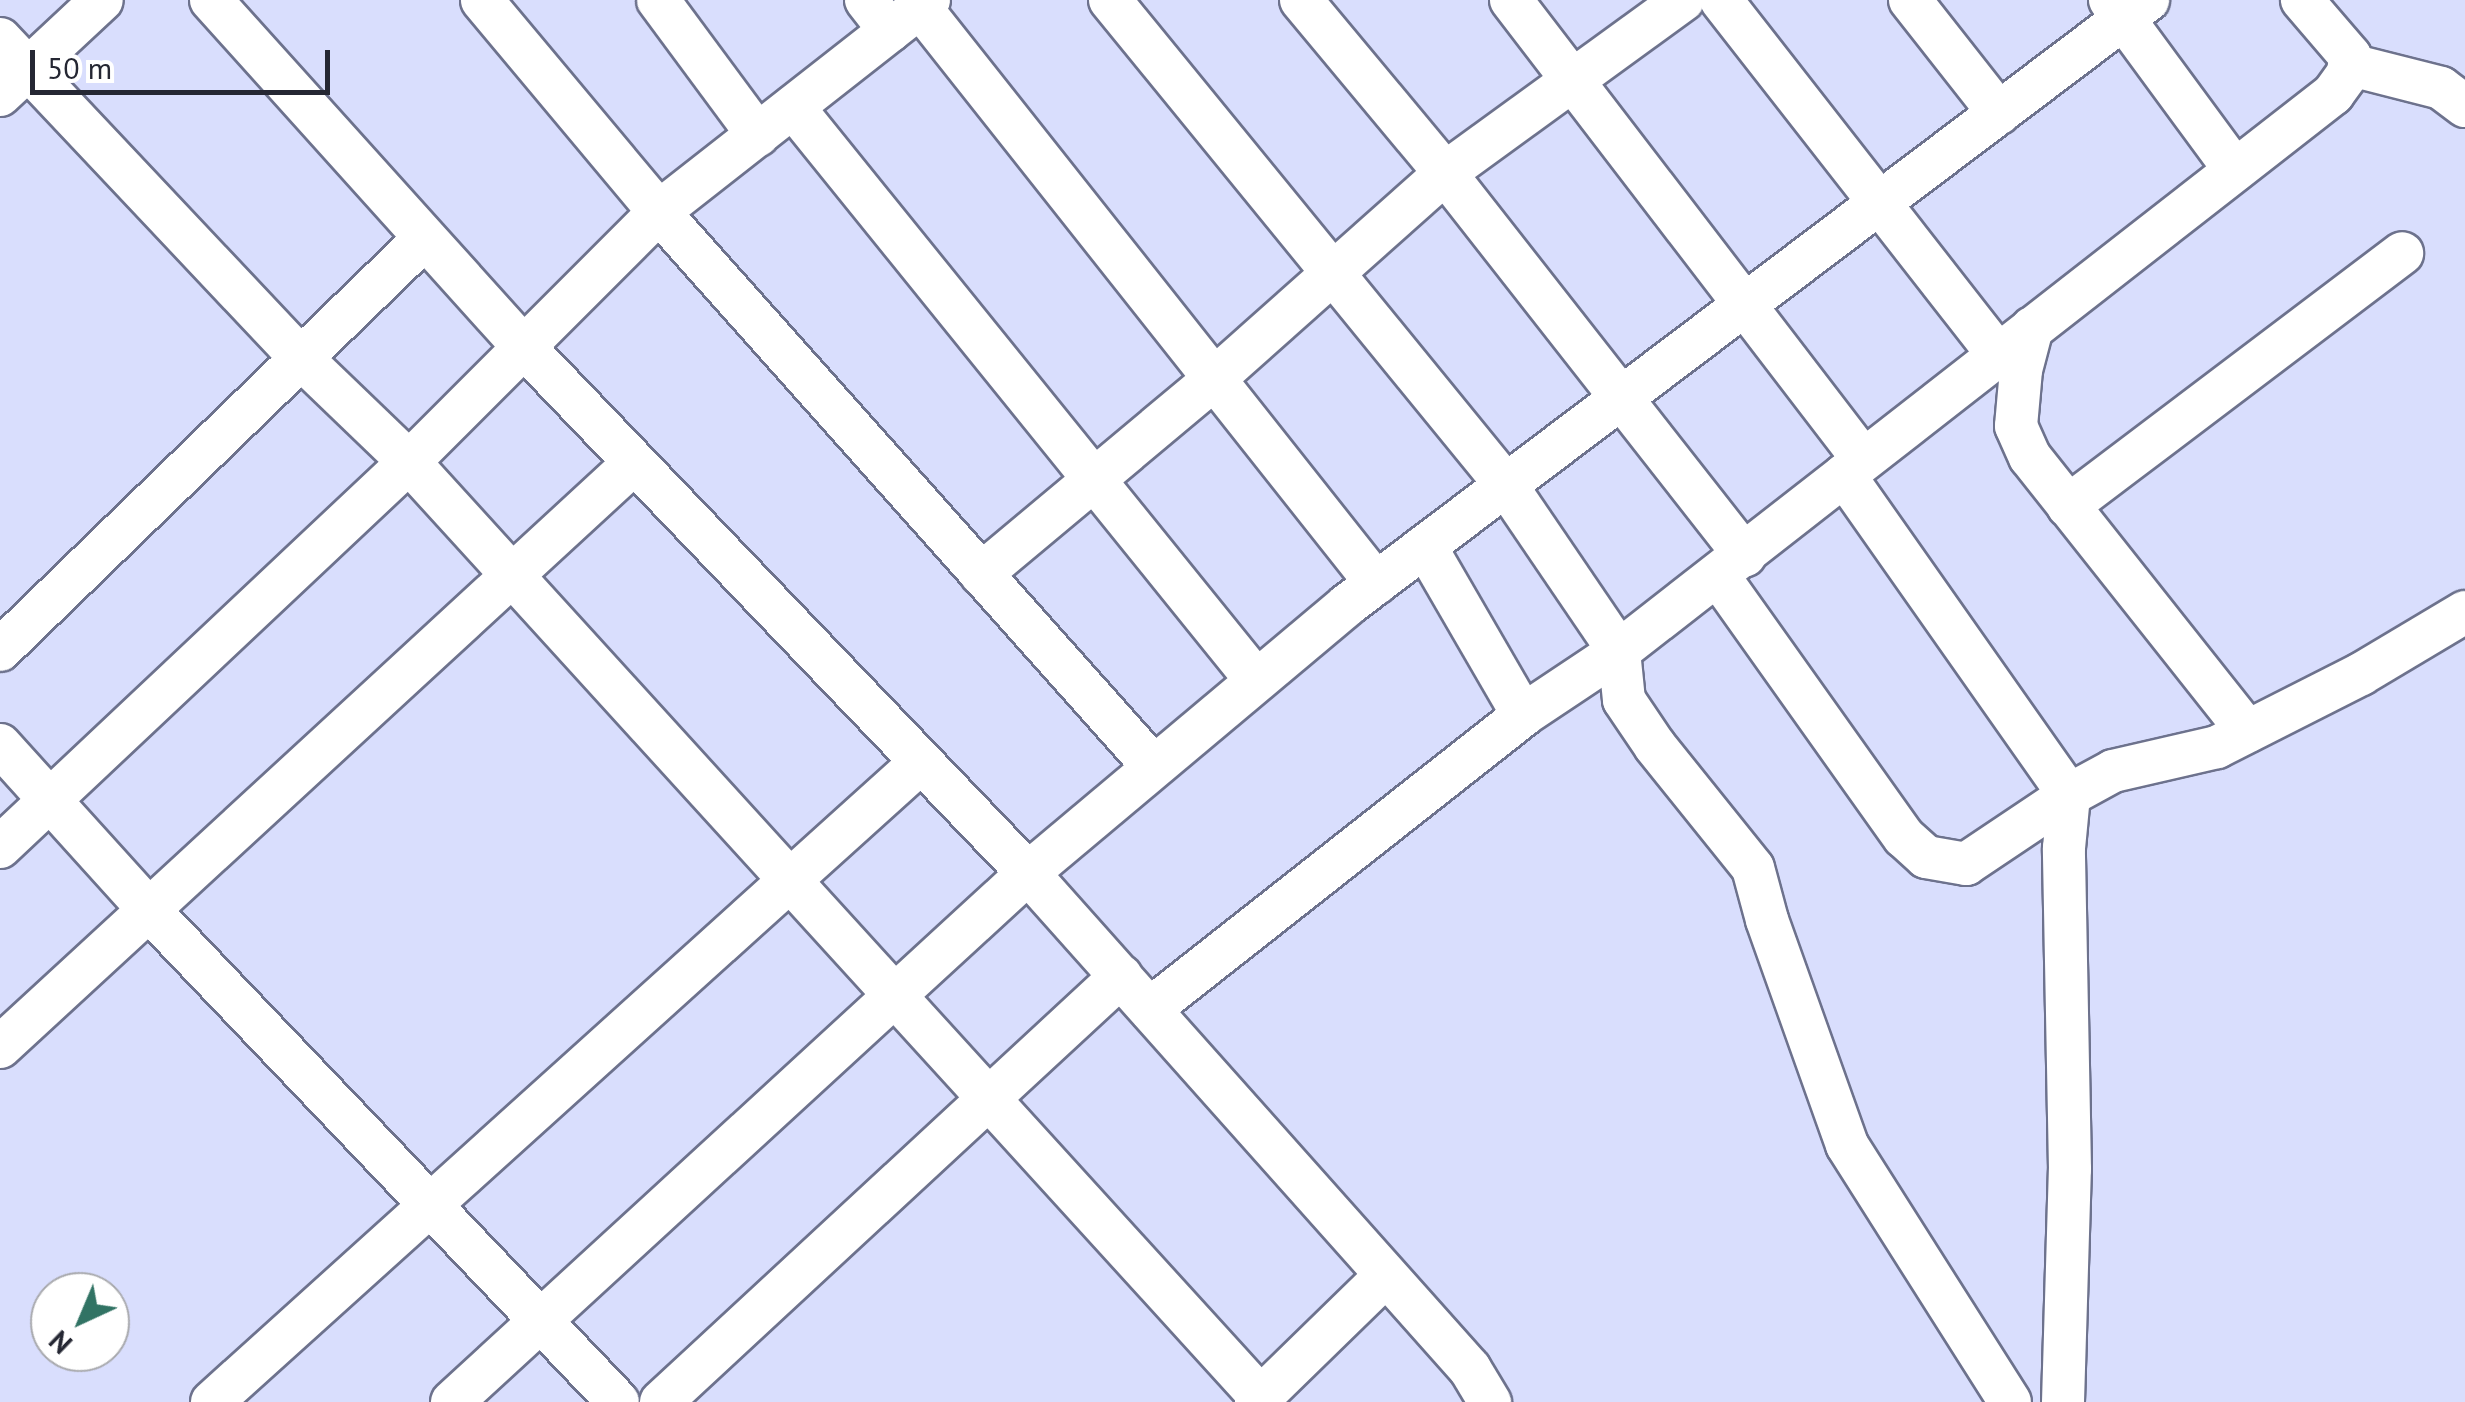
<!DOCTYPE html>
<html>
<head>
<meta charset="utf-8">
<style>
	body { margin:0 }
	#map { position:relative; width:2465px; height:1402px; overflow:hidden; background:#d9defd; font-family:"PT Sans",sans-serif }
	div>[style] { position:absolute }
	.roads { filter:drop-shadow(2px 0 #6d728d) drop-shadow(-2px 0 #6d728d) drop-shadow(0 2px #6d728d) drop-shadow(0 -2px #6d728d) }
	.street>* { height:42px; margin:-21px; padding:0 21px; transform-origin:21px; border-radius:21px; background:#fff }
	span { translate:-50% -50%; white-space:nowrap; text-align:center; line-height:1.15; -webkit-text-stroke:8px #fff; paint-order:stroke }
	.north { position:absolute; left:30px; top:1272px; width:100px; height:100px; box-sizing:border-box; background:#fff; border:2px solid #a8a9ad; border-radius:50%; rotate:224deg; font-size:28px; font-weight:700; line-height:40px; text-align:center; color:#252733 }
	.north::after { content:''; display:block; margin:auto; width:35px; height:45px; background:#317364; clip-path:polygon(50% 0,100% 100%,50% 72%,0 100%) }
	.scale { position:absolute; left:30px; top:50px; width:300px; height:45px; box-sizing:border-box; border:5px solid #252733; border-top:0; padding-left:12px; font-size:30px; line-height:35px; white-space:nowrap; color:#252733; -webkit-text-stroke:8px #fff; paint-order:stroke }
</style>
</head>
<body>
<div id="map">
	<div class="roads">
		<div class="street">
			<i style="left:211px;top:0;width:466px;rotate:48deg"></i>
			<i style="left:523px;top:346px;width:730px;rotate:46.22deg"></i>
			<i style="left:1028px;top:873px;width:417px;rotate:-40deg"></i>
			<i style="left:1347px;top:605px;width:1004px;rotate:-37.06deg"></i>
			<i style="left:658px;top:0;width:168px;rotate:53.5deg"></i>
			<i style="left:866px;top:0;width:39px;rotate:52deg"></i>
			<i style="left:929px;top:0;width:343px;rotate:141.9deg"></i>
			<i style="left:659px;top:212px;width:741px;rotate:48.28deg"></i>
			<i style="left:1110px;top:0;width:626px;rotate:50.77deg"></i>
			<i style="left:1506px;top:485px;width:201px;rotate:55.8deg"></i>
			<i style="left:1619px;top:651px;width:906px;rotate:-37.96deg"></i>
			<i style="left:2333px;top:94px;width:26px;rotate:-54deg"></i>
			<i style="left:2348px;top:73px;width:17px;rotate:-83deg"></i>
			<i style="left:2350px;top:56px;width:74px;rotate:-130.6deg"></i>
			<i style="left:1301px;top:0;width:225px;rotate:50.2deg"></i>
			<i style="left:1445px;top:173px;width:486px;rotate:51.9deg"></i>
			<i style="left:1511px;top:0;width:578px;rotate:52.52deg"></i>
			<i style="left:1721px;top:0;width:449px;rotate:52deg"></i>
			<i style="left:1910px;top:0;width:144px;rotate:51.8deg"></i>
			<i style="left:2110px;top:0;width:211px;rotate:53.7deg"></i>
			<i style="left:920px;top:7px;width:735px;rotate:51.63deg"></i>
			<i style="left:0;top:39px;width:441px;rotate:46.7deg"></i>
			<i style="left:303px;top:360px;width:147px;rotate:43.9deg"></i>
			<i style="left:409px;top:462px;width:1271px;rotate:47.68deg"></i>
			<i style="left:2351px;top:65px;width:93px;rotate:14.3deg"></i>
			<i style="left:2441px;top:88px;width:30px;rotate:37deg"></i>
			<i style="left:0;top:95px;width:139px;rotate:-43deg"></i>
			<i style="left:793px;top:107px;width:737px;rotate:51.06deg"></i>
			<i style="left:2032px;top:328px;width:43px;rotate:104.7deg"></i>
			<i style="left:2021px;top:370px;width:56px;rotate:95.1deg"></i>
			<i style="left:2016px;top:426px;width:34px;rotate:66deg"></i>
			<i style="left:2030px;top:457px;width:350px;rotate:51.6deg"></i>
			<i style="left:2068px;top:506px;width:419px;rotate:-37.1deg"></i>
			<i style="left:981px;top:574px;width:304px;rotate:-39.9deg"></i>
			<i style="left:1214px;top:379px;width:310px;rotate:-41.7deg"></i>
			<i style="left:1445px;top:173px;width:294px;rotate:-36deg"></i>
			<i style="left:1719px;top:577px;width:319px;rotate:54.6deg"></i>
			<i style="left:1904px;top:837px;width:30px;rotate:42deg"></i>
			<i style="left:1926px;top:857px;width:41px;rotate:9.9deg"></i>
			<i style="left:1966px;top:864px;width:124px;rotate:-33.8deg"></i>
			<i style="left:2069px;top:795px;width:391px;rotate:-125.1deg"></i>
			<i style="left:0;top:650px;width:591px;rotate:-44.11deg"></i>
			<i style="left:1523px;top:715px;width:115px;rotate:-33.7deg"></i>
			<i style="left:1619px;top:651px;width:49px;rotate:84.2deg"></i>
			<i style="left:1624px;top:700px;width:55px;rotate:56deg"></i>
			<i style="left:1655px;top:746px;width:156px;rotate:51.2deg"></i>
			<i style="left:1753px;top:868px;width:54px;rotate:74.9deg"></i>
			<i style="left:1767px;top:920px;width:239px;rotate:70.4deg"></i>
			<i style="left:1847px;top:1145px;width:304px;rotate:57.6deg"></i>
			<i style="left:0;top:745px;width:224px;rotate:47.9deg"></i>
			<i style="left:150px;top:911px;width:678px;rotate:46.37deg"></i>
			<i style="left:0;top:847px;width:562px;rotate:-43.27deg"></i>
			<i style="left:409px;top:462px;width:354px;rotate:-45deg"></i>
			<i style="left:659px;top:212px;width:276px;rotate:-129.9deg"></i>
			<i style="left:1150px;top:1009px;width:475px;rotate:-38.2deg"></i>
			<i style="left:1523px;top:715px;width:195px;rotate:-120.1deg"></i>
			<i style="left:0;top:1047px;width:862px;rotate:-42.65deg"></i>
			<i style="left:212px;top:1402px;width:955px;rotate:-42.07deg"></i>
			<i style="left:452px;top:1402px;width:782px;rotate:-42.56deg"></i>
			<i style="left:1028px;top:873px;width:664px;rotate:48.29deg"></i>
			<i style="left:1470px;top:1369px;width:39px;rotate:59deg"></i>
			<i style="left:661px;top:1402px;width:627px;rotate:-42.8deg"></i>
			<i style="left:1256px;top:1402px;width:179px;rotate:-44.3deg"></i>
			<i style="left:2063px;top:1402px;width:233px;rotate:-88.3deg"></i>
			<i style="left:2070px;top:1169px;width:321px;rotate:-91.1deg"></i>
			<i style="left:2064px;top:848px;width:53px;rotate:-84.6deg"></i>
			<i style="left:2069px;top:795px;width:50px;rotate:-28.6deg"></i>
			<i style="left:2113px;top:771px;width:107px;rotate:-13deg"></i>
			<i style="left:2217px;top:747px;width:161px;rotate:-26.9deg"></i>
			<i style="left:2361px;top:674px;width:121px;rotate:-30.8deg"></i>
		</div>
	</div>
	<div class="north">N</div>
	<div class="scale">50 m</div>
</div>
</body>
</html>
